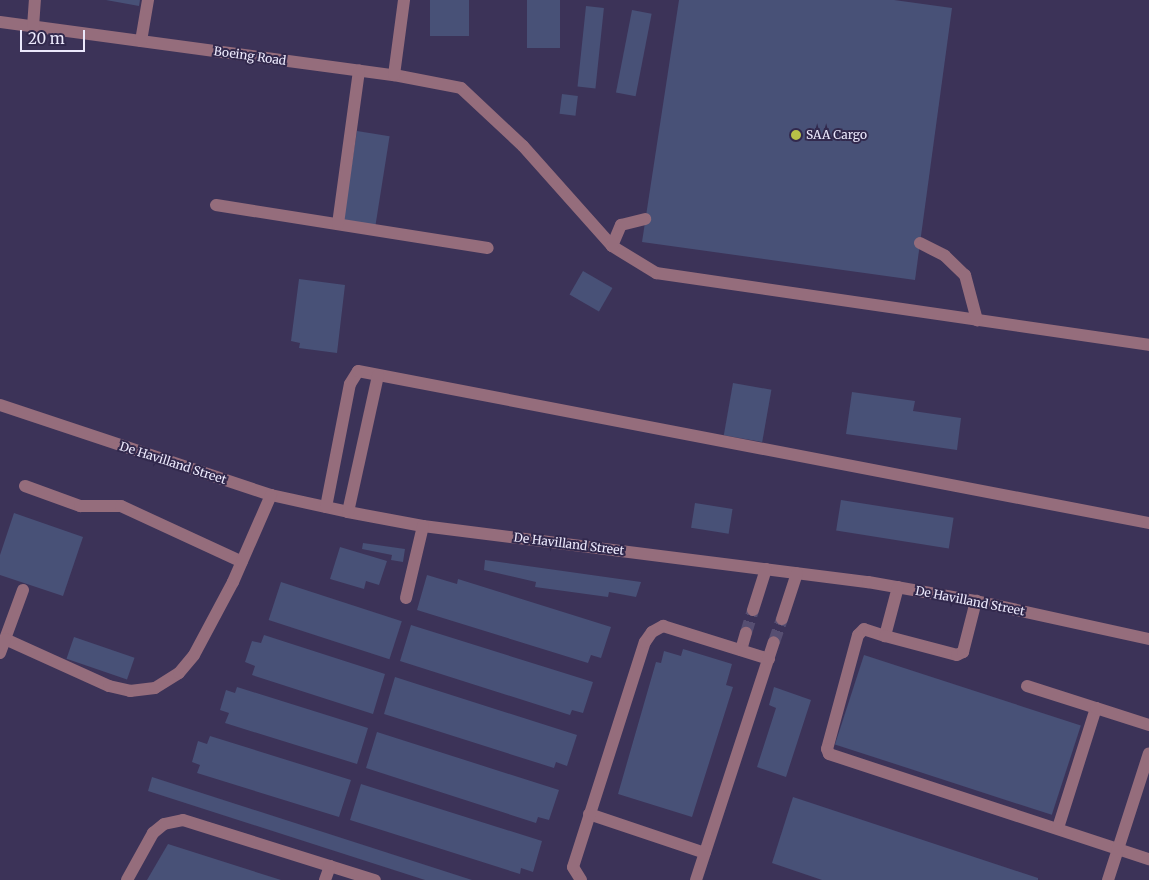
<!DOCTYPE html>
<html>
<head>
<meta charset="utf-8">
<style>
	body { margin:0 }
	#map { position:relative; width:1149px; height:880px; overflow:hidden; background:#3c3358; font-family:Merriweather,serif }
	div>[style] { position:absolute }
	.building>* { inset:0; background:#485177; transform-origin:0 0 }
	.minor-tunnel>* { height:12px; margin-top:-6px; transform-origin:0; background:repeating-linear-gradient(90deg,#564e71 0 12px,transparent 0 18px) }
	.minor>* { height:12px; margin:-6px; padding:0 6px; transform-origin:6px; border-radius:6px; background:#956d7c }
	.dots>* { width:14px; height:14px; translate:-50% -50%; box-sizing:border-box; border:2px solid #32294d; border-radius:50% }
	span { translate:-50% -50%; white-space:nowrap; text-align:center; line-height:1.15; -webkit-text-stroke:4px #32294d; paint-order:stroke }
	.street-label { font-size:12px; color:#ece9fc }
	.poi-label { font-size:12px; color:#ece9fc }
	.left { translate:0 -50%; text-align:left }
	.scale { position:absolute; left:20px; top:30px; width:65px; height:22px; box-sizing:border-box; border:2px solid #ece9fc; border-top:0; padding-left:6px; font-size:15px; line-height:18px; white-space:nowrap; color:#ece9fc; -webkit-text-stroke:4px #32294d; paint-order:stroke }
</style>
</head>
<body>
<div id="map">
	<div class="building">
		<i style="clip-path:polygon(106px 0,140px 0,139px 6px)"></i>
		<i style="left:430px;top:0;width:39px;height:36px"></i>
		<i style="left:527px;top:0;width:33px;height:48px"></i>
		<i style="clip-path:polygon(679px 0,894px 0,952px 8px,915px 280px,642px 242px)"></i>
		<i style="left:586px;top:6px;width:18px;height:81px;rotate:6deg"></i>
		<i style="left:632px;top:10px;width:20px;height:84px;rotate:11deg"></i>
		<i style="left:562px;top:94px;width:16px;height:20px;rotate:7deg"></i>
		<i style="left:357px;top:131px;width:33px;height:90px;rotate:9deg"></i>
		<i style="left:583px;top:271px;width:34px;height:27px;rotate:30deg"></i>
		<i style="clip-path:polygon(299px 279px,345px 285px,337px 353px,299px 348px,300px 343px,291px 341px)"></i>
		<i style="left:733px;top:383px;width:39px;height:53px;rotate:10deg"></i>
		<i style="clip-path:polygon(852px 392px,915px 401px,913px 411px,961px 418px,957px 450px,846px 434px)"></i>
		<i style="left:841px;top:500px;width:114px;height:31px;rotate:9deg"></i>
		<i style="left:695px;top:503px;width:38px;height:25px;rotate:9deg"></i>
		<i style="clip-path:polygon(14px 513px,83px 537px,63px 596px,0 575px,0 555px)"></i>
		<i style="clip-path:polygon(363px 543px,405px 549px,403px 562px,391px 560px,392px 555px,362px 549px)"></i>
		<i style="clip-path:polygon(340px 547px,387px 561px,379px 585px,366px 581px,364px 589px,330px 579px)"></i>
		<i style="clip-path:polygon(485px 560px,641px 582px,636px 597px,609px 592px,608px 597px,535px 587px,536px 582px,484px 570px)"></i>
		<i style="clip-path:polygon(427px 575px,457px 584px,458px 579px,611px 627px,601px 658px,591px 655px,588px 663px,417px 610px)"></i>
		<i style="left:281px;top:582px;width:127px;height:40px;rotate:18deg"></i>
		<i style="clip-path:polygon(411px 625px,593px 682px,583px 713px,572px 710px,570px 715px,400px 661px)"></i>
		<i style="clip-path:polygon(264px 635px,385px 674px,373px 714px,252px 675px,255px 666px,245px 662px,252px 641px,261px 643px)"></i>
		<i style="left:74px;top:637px;width:64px;height:23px;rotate:19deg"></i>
		<i style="clip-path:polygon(683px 649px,732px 664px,726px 685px,733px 687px,692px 817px,618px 794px,656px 662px,661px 663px,664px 651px,681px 656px)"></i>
		<i style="left:864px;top:655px;width:228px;height:94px;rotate:18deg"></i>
		<i style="clip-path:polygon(395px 677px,577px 735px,567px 766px,556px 762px,554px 768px,384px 714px)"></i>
		<i style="clip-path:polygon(237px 687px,368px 728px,357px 764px,225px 723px,229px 713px,220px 710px,226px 690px,235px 693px)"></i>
		<i style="clip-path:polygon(774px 687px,811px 700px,786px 777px,757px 767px,776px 708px,769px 705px)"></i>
		<i style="clip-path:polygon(377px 732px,559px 790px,549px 820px,538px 817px,536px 823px,366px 768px)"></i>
		<i style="clip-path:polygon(210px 736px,351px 780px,339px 817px,197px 773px,200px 765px,192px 762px,198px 741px,207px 744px)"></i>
		<i style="clip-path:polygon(152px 777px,472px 880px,425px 880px,148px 791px)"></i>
		<i style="clip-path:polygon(361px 784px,542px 841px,533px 872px,521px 868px,520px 874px,350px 820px)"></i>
		<i style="clip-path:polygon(793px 797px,1038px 878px,1038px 880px,822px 880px,772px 863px)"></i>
		<i style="clip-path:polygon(168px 844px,281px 880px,147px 880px)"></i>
	</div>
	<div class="minor-tunnel">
		<i style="left:746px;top:633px;width:24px;rotate:-73deg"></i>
		<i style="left:774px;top:642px;width:24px;rotate:-71deg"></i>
	</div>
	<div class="minor">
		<i style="left:0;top:22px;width:398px;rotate:7.7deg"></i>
		<i style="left:394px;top:75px;width:68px;rotate:11deg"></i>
		<i style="left:461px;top:88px;width:85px;rotate:43.1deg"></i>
		<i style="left:523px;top:146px;width:134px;rotate:48.3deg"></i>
		<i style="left:612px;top:246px;width:52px;rotate:31.5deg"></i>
		<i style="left:656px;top:273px;width:498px;rotate:8.3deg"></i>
		<i style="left:33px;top:27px;width:27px;rotate:-86deg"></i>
		<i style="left:141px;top:41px;width:42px;rotate:-80.3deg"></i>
		<i style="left:394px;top:75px;width:76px;rotate:-82.4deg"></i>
		<i style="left:216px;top:205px;width:275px;rotate:9deg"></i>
		<i style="left:338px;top:224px;width:155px;rotate:-82.2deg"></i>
		<i style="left:920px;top:243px;width:28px;rotate:27deg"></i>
		<i style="left:945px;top:256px;width:28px;rotate:44deg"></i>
		<i style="left:965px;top:275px;width:47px;rotate:75.1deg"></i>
		<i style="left:612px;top:246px;width:23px;rotate:-67deg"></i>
		<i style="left:621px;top:225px;width:25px;rotate:-14deg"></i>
		<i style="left:0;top:405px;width:286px;rotate:18.4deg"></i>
		<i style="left:271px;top:495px;width:79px;rotate:12.4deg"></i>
		<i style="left:348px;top:512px;width:76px;rotate:10.6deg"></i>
		<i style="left:423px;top:526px;width:449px;rotate:7.2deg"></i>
		<i style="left:868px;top:582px;width:110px;rotate:10deg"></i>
		<i style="left:976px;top:601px;width:177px;rotate:12.4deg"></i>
		<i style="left:25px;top:486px;width:59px;rotate:20deg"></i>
		<i style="left:80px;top:506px;width:41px"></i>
		<i style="left:121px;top:506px;width:133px;rotate:24.8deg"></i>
		<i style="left:326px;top:507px;width:125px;rotate:-79deg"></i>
		<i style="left:350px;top:384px;width:15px;rotate:-58deg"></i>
		<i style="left:358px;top:371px;width:805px;rotate:10.88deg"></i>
		<i style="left:348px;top:512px;width:140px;rotate:-77.6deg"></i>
		<i style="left:898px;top:587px;width:51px;rotate:104.9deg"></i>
		<i style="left:885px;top:636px;width:22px;rotate:-162deg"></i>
		<i style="left:864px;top:629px;width:8px;rotate:135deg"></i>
		<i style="left:858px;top:635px;width:118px;rotate:105.2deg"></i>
		<i style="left:827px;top:749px;width:5px;rotate:68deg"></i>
		<i style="left:829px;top:754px;width:337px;rotate:18.2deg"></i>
		<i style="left:23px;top:590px;width:52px;rotate:110.2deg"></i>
		<i style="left:5px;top:639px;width:114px;rotate:24.3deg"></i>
		<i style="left:109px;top:686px;width:22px;rotate:13deg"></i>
		<i style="left:130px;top:691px;width:25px;rotate:-7deg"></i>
		<i style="left:155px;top:688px;width:28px;rotate:-32deg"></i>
		<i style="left:179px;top:673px;width:23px;rotate:-50deg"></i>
		<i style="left:194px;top:655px;width:83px;rotate:-61.9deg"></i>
		<i style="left:233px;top:582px;width:95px;rotate:-66.4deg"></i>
		<i style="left:406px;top:598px;width:74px;rotate:-76.7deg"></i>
		<i style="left:753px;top:610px;width:43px;rotate:-72.4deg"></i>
		<i style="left:782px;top:619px;width:48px;rotate:-71.9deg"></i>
		<i style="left:885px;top:636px;width:74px;rotate:14.8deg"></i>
		<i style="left:957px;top:655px;width:7px;rotate:-27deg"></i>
		<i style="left:963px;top:652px;width:53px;rotate:-75.7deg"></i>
		<i style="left:741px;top:650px;width:18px;rotate:-74deg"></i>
		<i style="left:0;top:653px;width:15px;rotate:-70deg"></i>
		<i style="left:1027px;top:686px;width:72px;rotate:17.7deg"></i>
		<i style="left:1096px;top:708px;width:126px;rotate:107.6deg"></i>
		<i style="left:1096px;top:708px;width:56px;rotate:17.8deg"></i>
		<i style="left:589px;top:814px;width:122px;rotate:18.6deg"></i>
		<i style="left:127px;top:880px;width:54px;rotate:-61deg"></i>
		<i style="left:153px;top:833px;width:14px;rotate:-39deg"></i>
		<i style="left:164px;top:824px;width:19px;rotate:-12deg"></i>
		<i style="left:183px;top:820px;width:201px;rotate:17.4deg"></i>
		<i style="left:325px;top:880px;width:15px;rotate:-70deg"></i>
		<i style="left:581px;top:880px;width:15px;rotate:-122deg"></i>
		<i style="left:573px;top:867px;width:236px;rotate:-72.3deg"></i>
		<i style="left:645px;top:642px;width:12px;rotate:-55deg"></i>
		<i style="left:652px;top:632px;width:13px;rotate:-29deg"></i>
		<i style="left:663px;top:626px;width:111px;rotate:17.3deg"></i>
		<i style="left:696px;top:880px;width:250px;rotate:-71.9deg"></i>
		<i style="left:1108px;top:880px;width:133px;rotate:-72.1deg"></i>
	</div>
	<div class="dots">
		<i style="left:796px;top:135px;background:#b7c147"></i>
	</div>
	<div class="street-label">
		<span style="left:250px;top:56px;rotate:8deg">Boeing Road</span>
		<span style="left:173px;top:463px;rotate:18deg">De Havilland Street</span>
		<span style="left:569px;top:544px;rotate:7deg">De Havilland Street</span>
		<span style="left:970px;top:601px;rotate:11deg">De Havilland Street</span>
	</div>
	<div class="poi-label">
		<span class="left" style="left:806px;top:135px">SAA Cargo</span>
	</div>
	<div class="scale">20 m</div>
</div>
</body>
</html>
